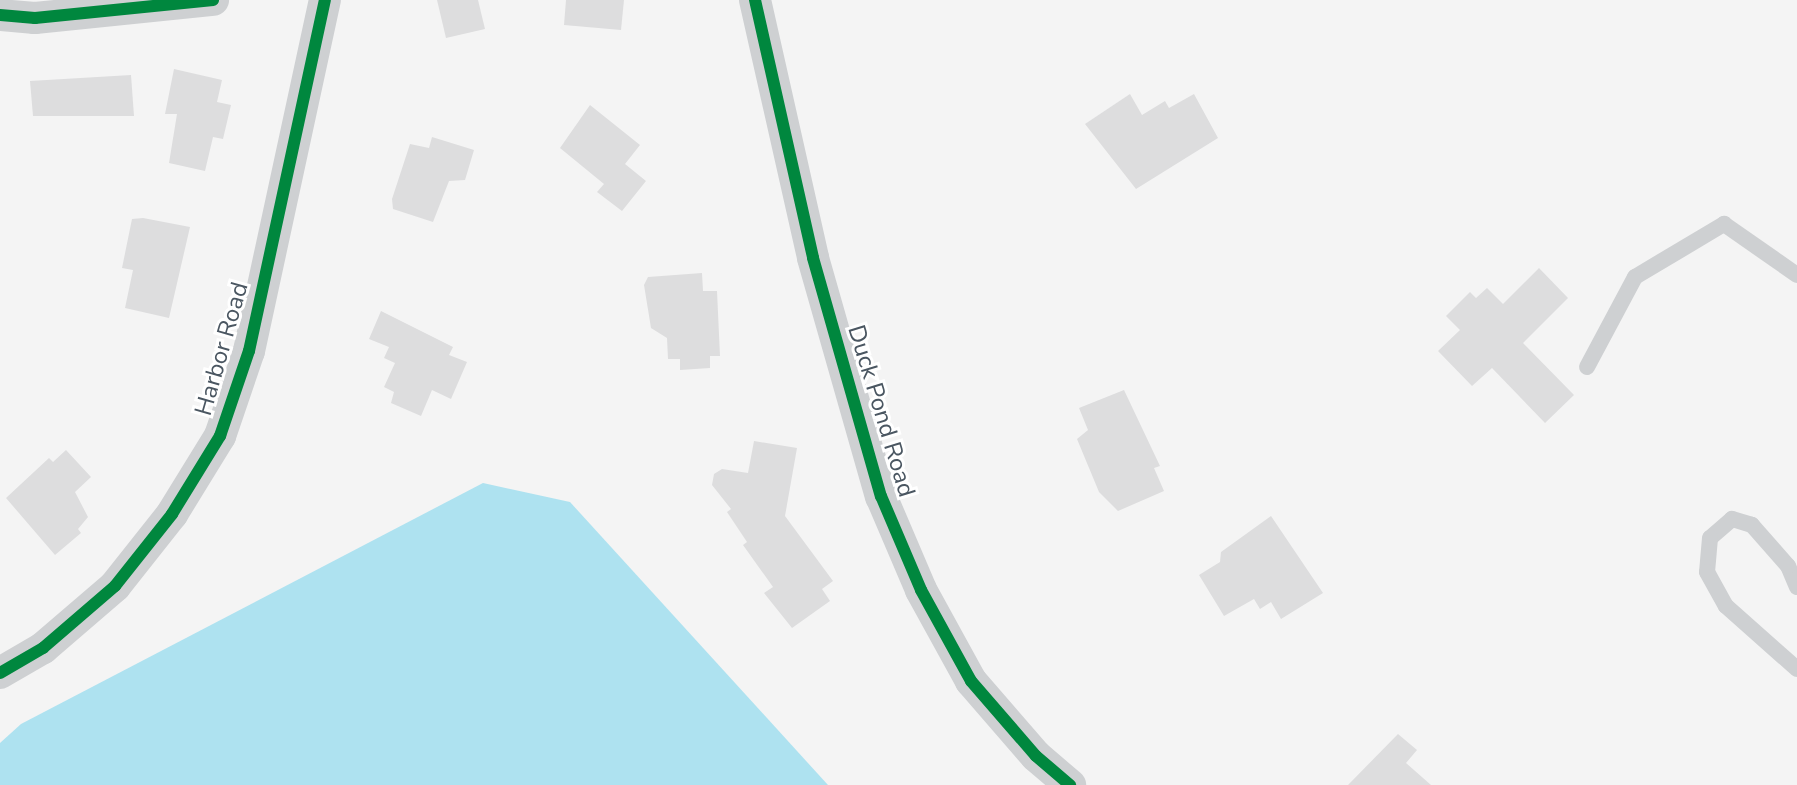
<!DOCTYPE html>
<html>
<head>
<meta charset="utf-8">
<style>
	body { margin:0 }
	#map { position:relative; width:1797px; height:785px; overflow:hidden; background:#f4f4f4; font-family:"Nunito Sans",sans-serif }
	div>[style] { position:absolute }
	.water>* { inset:0; background:#aee2f0 }
	.building>* { inset:0; background:#ddddde }
	.lane>* { height:16px; margin:-8px; padding:0 8px; transform-origin:8px; border-radius:8px; background:#ced0d2 }
	.street>* { height:32px; margin:-16px; padding:0 16px; transform-origin:16px; border-radius:16px; background:#ced0d2 }
	.cycleway>* { height:12px; margin:-6px; padding:0 6px; transform-origin:6px; border-radius:6px; background:#00873e }
	span { translate:-50% -50%; white-space:nowrap; text-align:center; line-height:1.15; -webkit-text-stroke:6px #fff; paint-order:stroke }
	.street-label { font-size:24px; color:#4a5661 }
</style>
</head>
<body>
<div id="map">
	<div class="water">
		<i style="clip-path:polygon(483px 483px,570px 502px,828px 785px,0 785px,0 743px,21px 724px)"></i>
	</div>
	<div class="building">
		<i style="clip-path:polygon(437px 0,478px 0,485px 29px,446px 38px)"></i>
		<i style="clip-path:polygon(566px 0,624px 0,621px 30px,564px 25px)"></i>
		<i style="clip-path:polygon(174px 69px,222px 80px,217px 102px,231px 105px,223px 139px,213px 137px,205px 171px,169px 163px,177px 114px,165px 114px)"></i>
		<i style="clip-path:polygon(131px 75px,134px 116px,33px 116px,30px 81px)"></i>
		<i style="clip-path:polygon(1130px 94px,1142px 115px,1165px 101px,1169px 108px,1194px 94px,1218px 138px,1136px 189px,1085px 124px)"></i>
		<i style="clip-path:polygon(590px 105px,640px 145px,625px 164px,646px 181px,622px 211px,597px 192px,604px 184px,560px 148px)"></i>
		<i style="clip-path:polygon(432px 137px,474px 150px,465px 180px,449px 181px,433px 222px,393px 209px,392px 199px,410px 144px,429px 148px)"></i>
		<i style="clip-path:polygon(143px 218px,190px 227px,169px 318px,125px 308px,133px 270px,122px 268px,132px 219px)"></i>
		<i style="clip-path:polygon(1539px 268px,1568px 298px,1523px 343px,1574px 395px,1545px 423px,1492px 368px,1472px 386px,1438px 351px,1460px 330px,1446px 316px,1470px 292px,1476px 298px,1487px 288px,1503px 304px)"></i>
		<i style="clip-path:polygon(702px 273px,703px 291px,717px 291px,720px 356px,710px 356px,710px 368px,680px 370px,680px 359px,668px 359px,667px 338px,651px 328px,644px 285px,648px 277px)"></i>
		<i style="clip-path:polygon(381px 311px,453px 347px,449px 355px,467px 362px,451px 399px,432px 390px,421px 416px,391px 403px,394px 392px,384px 387px,395px 363px,384px 358px,389px 347px,369px 339px)"></i>
		<i style="clip-path:polygon(1124px 390px,1160px 466px,1154px 468px,1164px 491px,1118px 511px,1099px 492px,1077px 439px,1088px 430px,1079px 408px)"></i>
		<i style="clip-path:polygon(754px 441px,797px 448px,785px 516px,833px 581px,822px 589px,830px 601px,792px 628px,764px 593px,773px 587px,743px 545px,747px 542px,727px 512px,731px 509px,712px 485px,714px 474px,722px 469px,748px 473px)"></i>
		<i style="clip-path:polygon(66px 450px,91px 477px,75px 492px,88px 517px,78px 529px,81px 533px,55px 555px,6px 498px,49px 458px,53px 462px)"></i>
		<i style="clip-path:polygon(1271px 516px,1323px 593px,1281px 619px,1271px 602px,1260px 609px,1254px 599px,1224px 616px,1199px 575px,1220px 562px,1221px 552px)"></i>
		<i style="clip-path:polygon(1398px 734px,1417px 750px,1406px 763px,1431px 785px,1348px 785px)"></i>
	</div>
	<div class="lane">
		<i style="left:1587px;top:367px;width:102px;rotate:-61.9deg"></i>
		<i style="left:1635px;top:277px;width:104px;rotate:-30.8deg"></i>
		<i style="left:1724px;top:224px;width:89px;rotate:34.9deg"></i>
		<i style="left:1797px;top:587px;width:23px;rotate:-113deg"></i>
		<i style="left:1788px;top:566px;width:55px;rotate:-131.3deg"></i>
		<i style="left:1752px;top:525px;width:21px;rotate:-163deg"></i>
		<i style="left:1732px;top:519px;width:29px;rotate:139deg"></i>
		<i style="left:1710px;top:538px;width:34px;rotate:95deg"></i>
		<i style="left:1707px;top:572px;width:39px;rotate:61deg"></i>
		<i style="left:1726px;top:606px;width:95px;rotate:41.6deg"></i>
	</div>
	<div class="street">
		<i style="left:755px;top:0;width:264px;rotate:77.3deg"></i>
		<i style="left:813px;top:258px;width:248px;rotate:74.1deg"></i>
		<i style="left:881px;top:496px;width:102px;rotate:66.9deg"></i>
		<i style="left:921px;top:590px;width:104px;rotate:61.2deg"></i>
		<i style="left:971px;top:681px;width:99px;rotate:49.1deg"></i>
		<i style="left:1036px;top:756px;width:45px;rotate:40.5deg"></i>
		<i style="left:0;top:15px;width:35px;rotate:5deg"></i>
		<i style="left:35px;top:18px;width:179px;rotate:-5.8deg"></i>
		<i style="left:0;top:673px;width:50px;rotate:-30.2deg"></i>
		<i style="left:43px;top:648px;width:95px;rotate:-40.7deg"></i>
		<i style="left:115px;top:586px;width:92px;rotate:-51.6deg"></i>
		<i style="left:172px;top:514px;width:92px;rotate:-58.4deg"></i>
		<i style="left:220px;top:436px;width:90px;rotate:-71.2deg"></i>
		<i style="left:249px;top:351px;width:359px;rotate:-77.8deg"></i>
	</div>
	<div class="cycleway">
		<i style="left:755px;top:0;width:264px;rotate:77.3deg"></i>
		<i style="left:813px;top:258px;width:248px;rotate:74.1deg"></i>
		<i style="left:881px;top:496px;width:102px;rotate:66.9deg"></i>
		<i style="left:921px;top:590px;width:104px;rotate:61.2deg"></i>
		<i style="left:971px;top:681px;width:99px;rotate:49.1deg"></i>
		<i style="left:1036px;top:756px;width:45px;rotate:40.5deg"></i>
		<i style="left:0;top:15px;width:35px;rotate:5deg"></i>
		<i style="left:35px;top:18px;width:179px;rotate:-5.8deg"></i>
		<i style="left:0;top:673px;width:50px;rotate:-30.2deg"></i>
		<i style="left:43px;top:648px;width:95px;rotate:-40.7deg"></i>
		<i style="left:115px;top:586px;width:92px;rotate:-51.6deg"></i>
		<i style="left:172px;top:514px;width:92px;rotate:-58.4deg"></i>
		<i style="left:220px;top:436px;width:90px;rotate:-71.2deg"></i>
		<i style="left:249px;top:351px;width:359px;rotate:-77.8deg"></i>
	</div>
	<div class="street-label">
		<span style="left:222px;top:349px;rotate:-74deg">Harbor Road</span>
		<span style="left:881px;top:411px;rotate:73deg">Duck Pond Road</span>
	</div>
</div>
</body>
</html>
